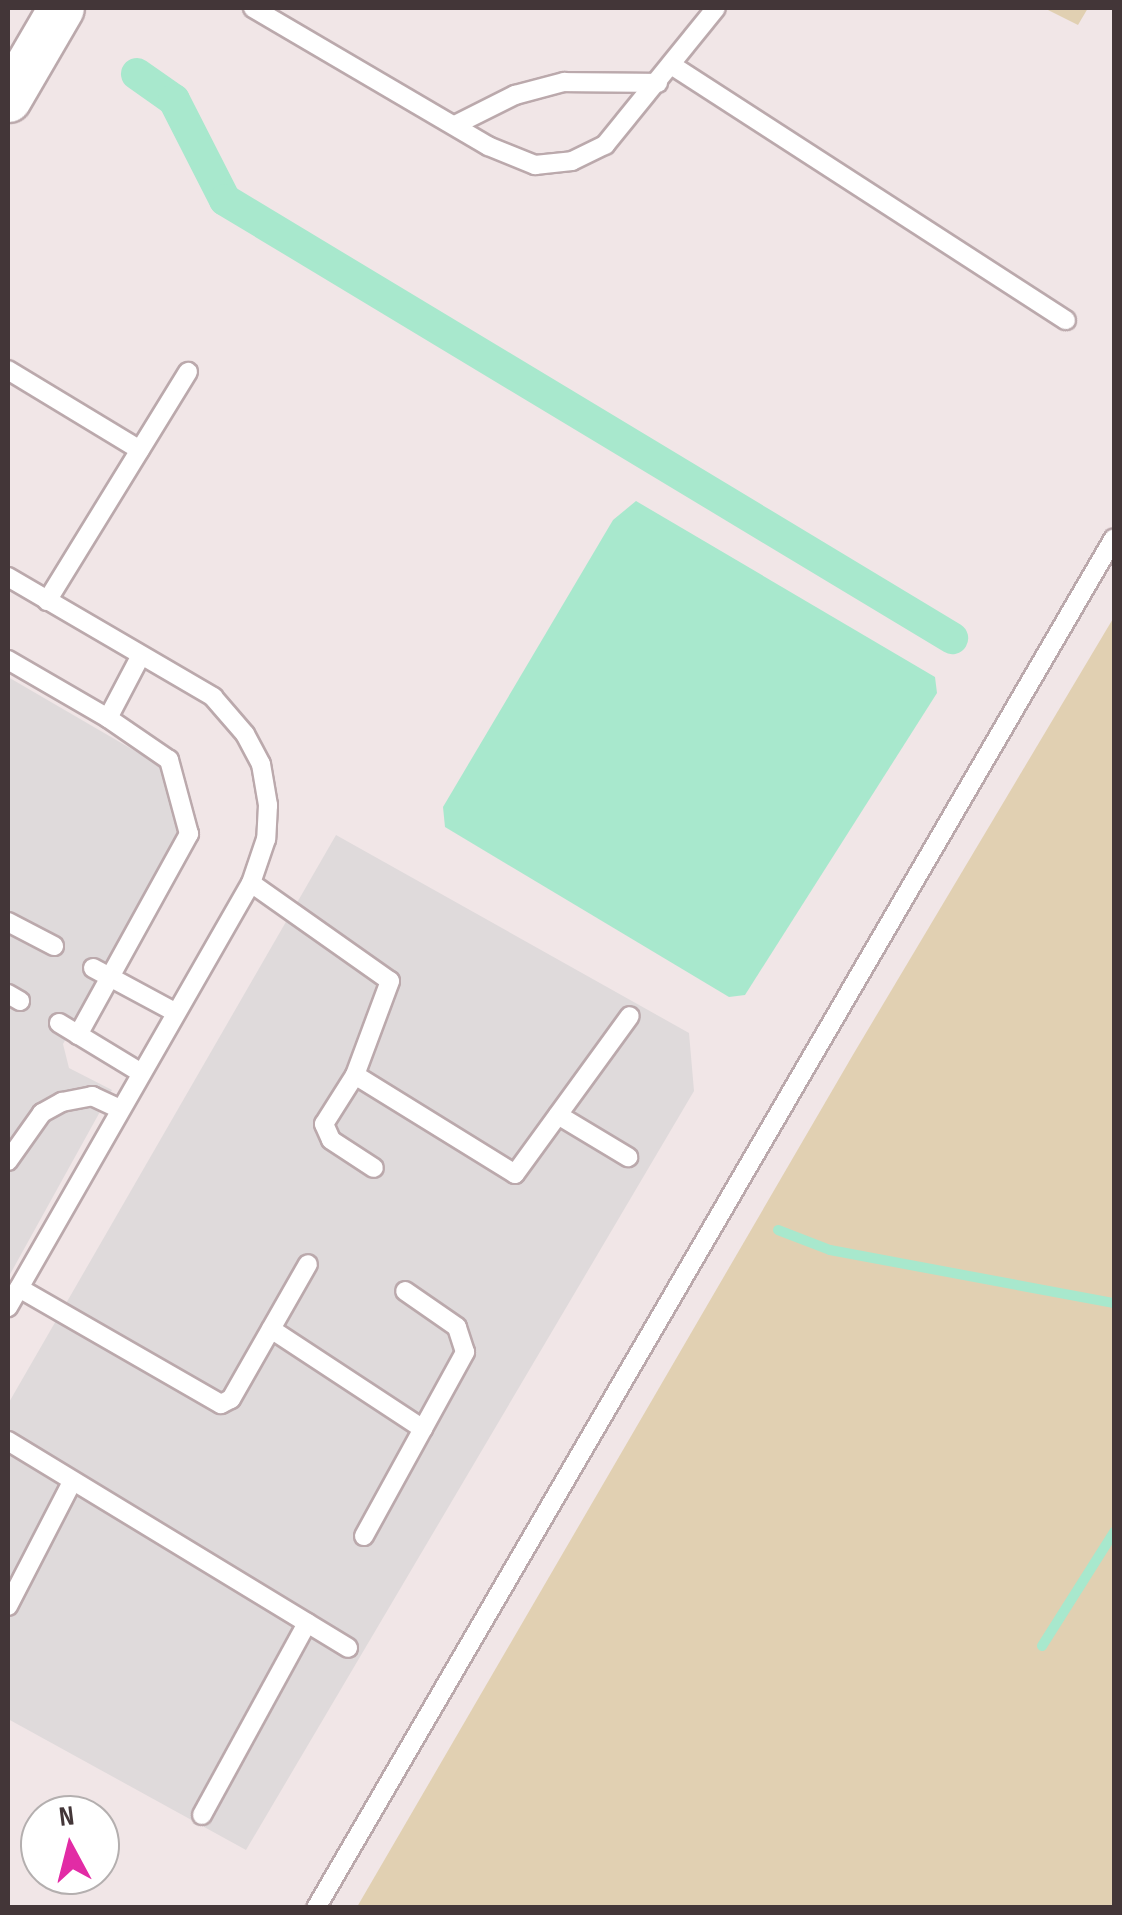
<!DOCTYPE html>
<html>
<head>
<meta charset="utf-8">
<style>
	body { margin:0 }
	#map { position:relative; width:1122px; height:1915px; overflow:hidden; background:#f1e6e7; font-family:"Sofia Sans Condensed",sans-serif }
	div>[style] { position:absolute }
	.green>* { inset:0; background:#e1d0b2 }
	.parking>* { inset:0; background:#dfdadb }
	.water>* { inset:0; background:#a8e8cd }
	.stream>* { height:10px; margin:-5px; padding:0 5px; transform-origin:5px; border-radius:5px; background:#a8e8cd }
	.canal>* { height:32px; margin:-16px; padding:0 16px; transform-origin:16px; border-radius:16px; background:#a8e8cd }
	.roads { filter:drop-shadow(2px 0 #bba9ac) drop-shadow(-2px 0 #bba9ac) drop-shadow(0 2px #bba9ac) drop-shadow(0 -2px #bba9ac) }
	.service>* { height:18px; margin:-9px; padding:0 9px; transform-origin:9px; border-radius:9px; background:#fff }
	.tertiary>* { height:45px; margin:-22.5px; padding:0 22.5px; transform-origin:22.5px; border-radius:22.5px; background:#fff }
	span { translate:-50% -50%; white-space:nowrap; text-align:center; line-height:1.15; -webkit-text-stroke:8px #fff; paint-order:stroke }
	.frame { position:absolute; inset:0; border:10px solid #433638; pointer-events:none }
	.north { position:absolute; left:20px; top:1795px; width:100px; height:100px; box-sizing:border-box; background:#fff; border:2px solid #b4afaf; border-radius:50%; rotate:353deg; font-size:28px; font-weight:700; line-height:40px; text-align:center; color:#433638 }
	.north::after { content:''; display:block; margin:auto; width:35px; height:45px; background:#e22ba5; clip-path:polygon(50% 0,100% 100%,50% 72%,0 100%) }
</style>
</head>
<body>
<div id="map">
	<div class="green">
		<i style="clip-path:polygon(1044px 8px,1088px 8px,1078px 25px)"></i>
		<i style="clip-path:polygon(1114px 617px,1114px 1907px,357px 1907px,854px 1053px)"></i>
	</div>
	<div class="parking">
		<i style="clip-path:polygon(8px 677px,166px 769px,179px 839px,63px 1044px,69px 1068px,112px 1090px,8px 1278px)"></i>
		<i style="clip-path:polygon(336px 835px,689px 1033px,694px 1091px,246px 1850px,8px 1719px,8px 1404px)"></i>
	</div>
	<div class="water">
		<i style="clip-path:polygon(636px 501px,935px 677px,937px 693px,745px 995px,729px 997px,445px 827px,443px 807px,613px 520px)"></i>
	</div>
	<div class="stream">
		<i style="left:778px;top:1230px;width:56px;rotate:21deg"></i>
		<i style="left:830px;top:1250px;width:289px;rotate:10.6deg"></i>
		<i style="left:1042px;top:1646px;width:135px;rotate:-57.7deg"></i>
	</div>
	<div class="canal">
		<i style="left:137px;top:74px;width:45px;rotate:35.1deg"></i>
		<i style="left:174px;top:100px;width:112px;rotate:63deg"></i>
		<i style="left:225px;top:200px;width:849px;rotate:31.07deg"></i>
	</div>
	<div class="roads">
		<div class="service">
			<i style="left:253px;top:8px;width:273px;rotate:30.4deg"></i>
			<i style="left:488px;top:146px;width:51px;rotate:22deg"></i>
			<i style="left:535px;top:165px;width:37px;rotate:-6deg"></i>
			<i style="left:572px;top:161px;width:37px;rotate:-26deg"></i>
			<i style="left:605px;top:145px;width:176px;rotate:-51deg"></i>
			<i style="left:673px;top:66px;width:468px;rotate:32.9deg"></i>
			<i style="left:457px;top:124px;width:65px;rotate:-26.6deg"></i>
			<i style="left:515px;top:95px;width:51px;rotate:-14.9deg"></i>
			<i style="left:564px;top:82px;width:94px;rotate:0.6deg"></i>
			<i style="left:8px;top:370px;width:154px;rotate:31.2deg"></i>
			<i style="left:8px;top:577px;width:238px;rotate:30.3deg"></i>
			<i style="left:213px;top:697px;width:49px;rotate:49.1deg"></i>
			<i style="left:245px;top:734px;width:34px;rotate:62deg"></i>
			<i style="left:261px;top:764px;width:42px;rotate:80.3deg"></i>
			<i style="left:268px;top:805px;width:34px;rotate:93deg"></i>
			<i style="left:266px;top:839px;width:46px;rotate:108.8deg"></i>
			<i style="left:251px;top:883px;width:489px;rotate:119.8deg"></i>
			<i style="left:47px;top:601px;width:269px;rotate:-58.4deg"></i>
			<i style="left:8px;top:660px;width:116px;rotate:30.1deg"></i>
			<i style="left:108px;top:718px;width:69px;rotate:-62.3deg"></i>
			<i style="left:251px;top:883px;width:170px;rotate:35.2deg"></i>
			<i style="left:390px;top:981px;width:100px;rotate:110.4deg"></i>
			<i style="left:355px;top:1075px;width:58px;rotate:122.3deg"></i>
			<i style="left:324px;top:1124px;width:17px;rotate:66deg"></i>
			<i style="left:331px;top:1140px;width:51px;rotate:33.1deg"></i>
			<i style="left:8px;top:922px;width:52px;rotate:27.6deg"></i>
			<i style="left:93px;top:968px;width:91px;rotate:28.3deg"></i>
			<i style="left:8px;top:994px;width:14px;rotate:30deg"></i>
			<i style="left:59px;top:1023px;width:92px;rotate:31.3deg"></i>
			<i style="left:78px;top:1035px;width:230px;rotate:-61.1deg"></i>
			<i style="left:189px;top:834px;width:77px;rotate:-105.1deg"></i>
			<i style="left:169px;top:760px;width:74px;rotate:-145.5deg"></i>
			<i style="left:355px;top:1075px;width:188px;rotate:31.7deg"></i>
			<i style="left:515px;top:1174px;width:195px;rotate:-54deg"></i>
			<i style="left:558px;top:1115px;width:82px;rotate:31deg"></i>
			<i style="left:8px;top:1161px;width:59px;rotate:-54.7deg"></i>
			<i style="left:42px;top:1113px;width:23px;rotate:-29deg"></i>
			<i style="left:62px;top:1102px;width:31px;rotate:-11deg"></i>
			<i style="left:92px;top:1096px;width:29px;rotate:25deg"></i>
			<i style="left:19px;top:1288px;width:233px;rotate:29.9deg"></i>
			<i style="left:221px;top:1404px;width:11px;rotate:-27deg"></i>
			<i style="left:231px;top:1399px;width:155px;rotate:-60.3deg"></i>
			<i style="left:271px;top:1329px;width:182px;rotate:33.3deg"></i>
			<i style="left:8px;top:1441px;width:398px;rotate:31.3deg"></i>
			<i style="left:364px;top:1536px;width:210px;rotate:-61.2deg"></i>
			<i style="left:465px;top:1352px;width:26px;rotate:-108deg"></i>
			<i style="left:457px;top:1327px;width:63px;rotate:-145.3deg"></i>
			<i style="left:8px;top:1606px;width:140px;rotate:-62.7deg"></i>
			<i style="left:202px;top:1815px;width:219px;rotate:-61.3deg"></i>
			<i style="left:316px;top:1908px;width:1585px;rotate:-59.78deg"></i>
		</div>
		<div class="tertiary">
			<i style="left:8px;top:99px;width:105px;rotate:-59.8deg"></i>
		</div>
	</div>
	<div class="frame"></div>
	<div class="north">N</div>
</div>
</body>
</html>
